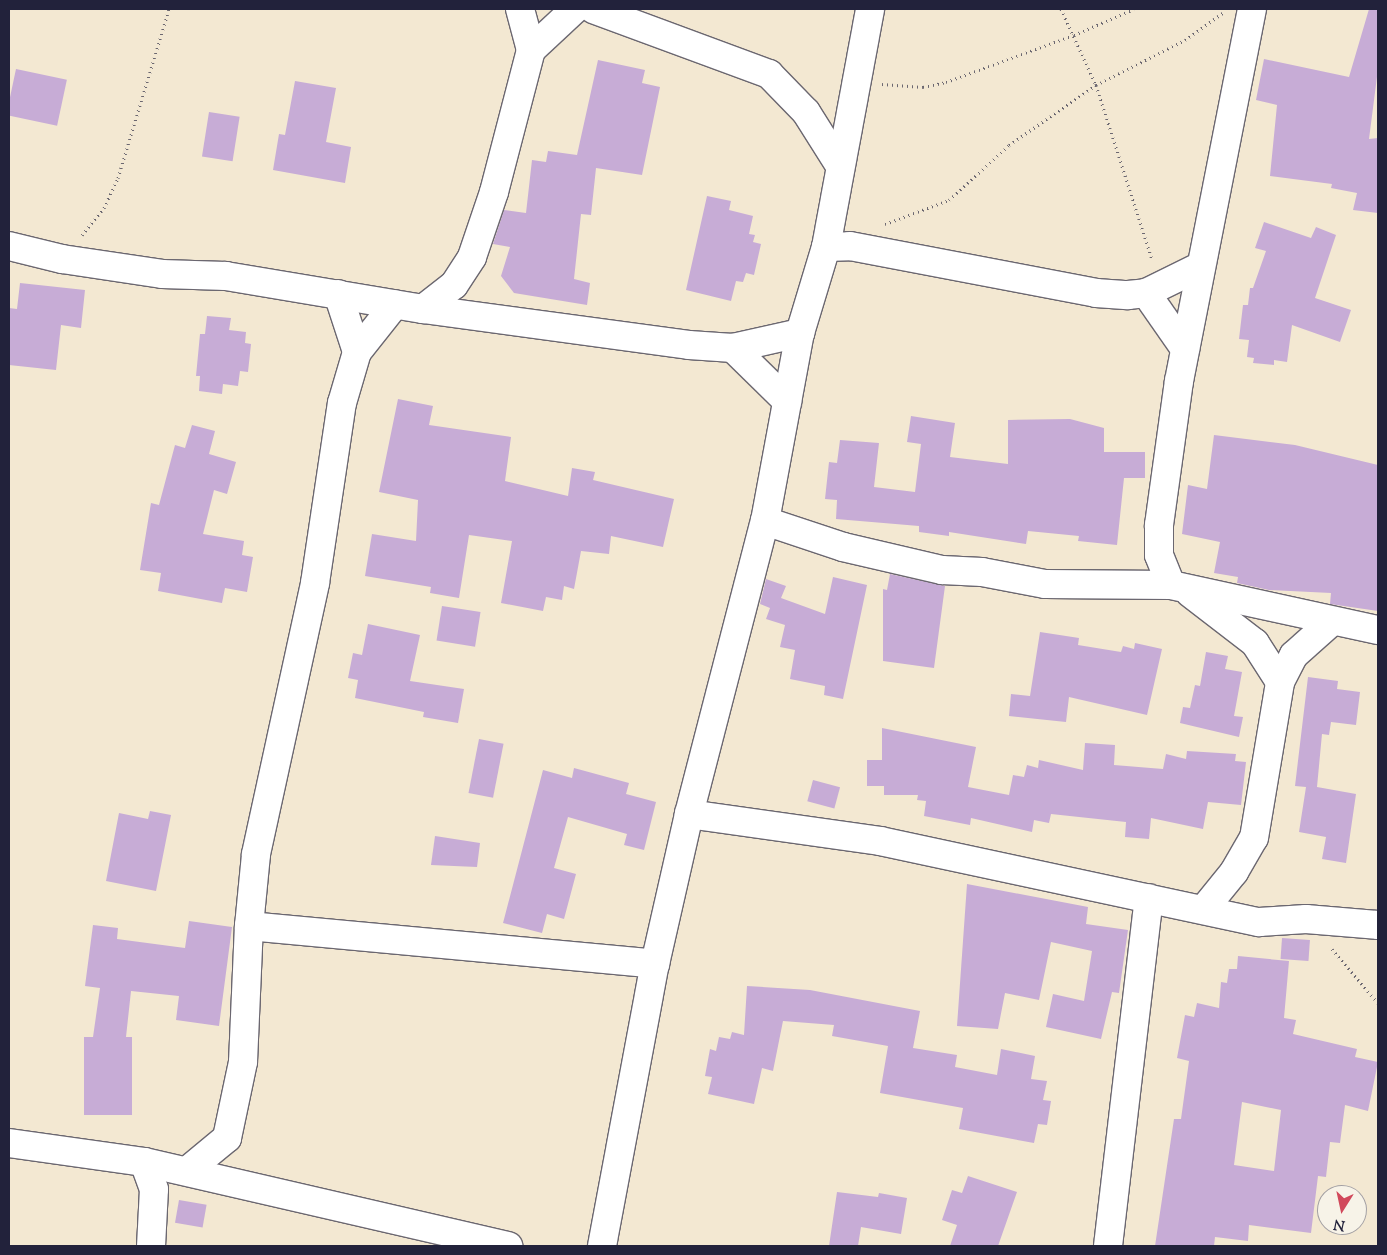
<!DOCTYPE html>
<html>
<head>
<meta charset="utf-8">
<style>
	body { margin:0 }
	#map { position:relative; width:1387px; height:1255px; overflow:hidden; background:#f3e8d2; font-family:"Sorts Mill Goudy",serif }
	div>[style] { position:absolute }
	.building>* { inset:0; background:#c7acd6; transform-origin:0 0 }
	.path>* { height:3px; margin-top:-1.5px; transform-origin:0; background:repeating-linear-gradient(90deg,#6b6770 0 1px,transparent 0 5px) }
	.roads { filter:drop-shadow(1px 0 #6b6770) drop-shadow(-1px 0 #6b6770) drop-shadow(0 1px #6b6770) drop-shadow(0 -1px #6b6770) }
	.minor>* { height:28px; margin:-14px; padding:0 14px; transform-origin:14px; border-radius:14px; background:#fff }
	span { translate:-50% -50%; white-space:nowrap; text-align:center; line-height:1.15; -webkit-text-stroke:5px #f7f3e8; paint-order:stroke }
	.frame { position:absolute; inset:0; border:10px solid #22223b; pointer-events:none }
	.north { position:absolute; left:1317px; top:1185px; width:50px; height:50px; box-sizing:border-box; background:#f7f3e8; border:1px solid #a29fa3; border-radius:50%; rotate:190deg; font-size:14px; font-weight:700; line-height:20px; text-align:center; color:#22223b }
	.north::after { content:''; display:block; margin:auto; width:18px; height:22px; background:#d1495b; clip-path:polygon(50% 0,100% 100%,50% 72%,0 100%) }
</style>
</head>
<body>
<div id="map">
	<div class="building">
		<i style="clip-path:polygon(1369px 9px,1378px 9px,1378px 69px,1369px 139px,1378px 138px,1378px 213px,1353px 210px,1357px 193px,1331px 188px,1332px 184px,1270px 176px,1277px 105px,1256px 100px,1264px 59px,1349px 77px)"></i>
		<i style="clip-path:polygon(598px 60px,645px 70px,642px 83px,660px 87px,642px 175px,596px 168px,591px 215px,581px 214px,574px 279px,590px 283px,587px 305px,514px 293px,501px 276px,510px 247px,493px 244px,504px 210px,526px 213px,532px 160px,546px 162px,548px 151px,577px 155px)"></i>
		<i style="left:16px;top:69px;width:52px;height:47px;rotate:12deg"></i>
		<i style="clip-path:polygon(295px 81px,336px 88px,326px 142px,351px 147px,345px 183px,273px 170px,279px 134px,285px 135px)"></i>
		<i style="left:209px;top:112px;width:31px;height:45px;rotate:9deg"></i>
		<i style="clip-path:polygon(707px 196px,731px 201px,729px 210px,753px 216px,749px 234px,755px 235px,753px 242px,761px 244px,754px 275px,746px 273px,743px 282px,736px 281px,731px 301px,686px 290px)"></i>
		<i style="clip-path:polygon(1264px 222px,1311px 238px,1316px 227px,1336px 235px,1315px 298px,1351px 310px,1340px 342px,1292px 325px,1287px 362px,1274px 360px,1274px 365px,1253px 363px,1254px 358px,1247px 357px,1249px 340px,1239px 339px,1243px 305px,1248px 305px,1250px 288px,1253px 288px,1266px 251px,1255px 248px)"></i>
		<i style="clip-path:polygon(20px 283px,85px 290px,81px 328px,61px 325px,56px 370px,9px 365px,9px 308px,17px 309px)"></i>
		<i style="clip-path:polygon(207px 316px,231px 318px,229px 330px,246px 332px,245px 343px,251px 344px,248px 372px,240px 371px,238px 386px,223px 384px,222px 394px,199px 391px,200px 376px,196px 376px,200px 334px,205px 334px)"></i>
		<i style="clip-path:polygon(398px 399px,433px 406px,429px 425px,511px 437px,505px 481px,568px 496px,572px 468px,595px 472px,593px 480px,674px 499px,663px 547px,611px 536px,609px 554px,581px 551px,574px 589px,564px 586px,562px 600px,546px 597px,543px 611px,501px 603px,512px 541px,469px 535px,459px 598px,430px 593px,431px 587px,365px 576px,372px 534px,416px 541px,418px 500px,379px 492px)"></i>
		<i style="clip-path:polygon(911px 416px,955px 423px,950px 457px,1008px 464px,1008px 420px,1070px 419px,1104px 428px,1104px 452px,1145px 452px,1145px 478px,1124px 478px,1117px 545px,1078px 541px,1079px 536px,1028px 531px,1026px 544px,949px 532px,949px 536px,919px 532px,919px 526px,836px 519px,837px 500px,825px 499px,829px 462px,837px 463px,840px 440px,879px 443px,874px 487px,915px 492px,921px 444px,907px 442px)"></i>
		<i style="clip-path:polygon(192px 425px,215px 431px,209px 454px,236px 462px,227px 494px,214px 490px,203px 534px,244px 541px,242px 555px,253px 557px,247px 592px,225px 588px,222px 603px,158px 591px,161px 573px,140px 570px,151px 503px,159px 505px,175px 445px,185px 448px)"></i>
		<i style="clip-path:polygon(1214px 435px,1295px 445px,1378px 465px,1378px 611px,1330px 604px,1331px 593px,1269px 590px,1237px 583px,1238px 577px,1214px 573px,1220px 542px,1182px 534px,1188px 485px,1207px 489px)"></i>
		<i style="clip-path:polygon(890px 574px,945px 586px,934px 668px,883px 661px,883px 589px,887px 590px)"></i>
		<i style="clip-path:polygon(833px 577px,867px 585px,843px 699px,824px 695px,825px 686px,790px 679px,795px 650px,780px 647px,785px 625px,766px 619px,770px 608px,760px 604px,766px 579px,786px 586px,781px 598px,825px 614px)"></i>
		<i style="left:442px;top:606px;width:39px;height:35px;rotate:9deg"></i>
		<i style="clip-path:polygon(368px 624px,420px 635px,410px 681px,464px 689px,458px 723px,423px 717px,424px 712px,355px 698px,358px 680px,348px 678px,353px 653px,362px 655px)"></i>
		<i style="clip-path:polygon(1040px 632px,1079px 638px,1078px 645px,1121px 652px,1123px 646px,1134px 649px,1135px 643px,1162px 649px,1147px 715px,1069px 697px,1066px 722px,1009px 716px,1011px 694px,1030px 696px)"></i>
		<i style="clip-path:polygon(1206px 652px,1228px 656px,1225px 669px,1242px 672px,1234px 716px,1243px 717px,1239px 737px,1180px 723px,1183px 707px,1190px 708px,1195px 685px,1200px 686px)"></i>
		<i style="clip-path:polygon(1308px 677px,1338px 681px,1337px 689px,1360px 692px,1356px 725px,1331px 722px,1329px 735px,1322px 734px,1317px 787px,1356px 794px,1346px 863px,1322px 859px,1326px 837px,1299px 832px,1306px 787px,1295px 786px)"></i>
		<i style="clip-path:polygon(882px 728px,976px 747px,968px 787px,1009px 795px,1013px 775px,1024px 777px,1027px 765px,1038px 768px,1039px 760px,1083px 770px,1085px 743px,1115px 745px,1114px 765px,1163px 769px,1166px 754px,1186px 759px,1187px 751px,1236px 754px,1235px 761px,1246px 762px,1241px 805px,1208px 802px,1203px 829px,1151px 818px,1149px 839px,1125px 837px,1126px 822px,1051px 814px,1049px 823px,1034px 820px,1032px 832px,971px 818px,970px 825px,924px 816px,926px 801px,917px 800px,918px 795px,884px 795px,884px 786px,867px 786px,867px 760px,882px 760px)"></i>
		<i style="left:479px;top:739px;width:25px;height:55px;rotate:11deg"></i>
		<i style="clip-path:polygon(574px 768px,629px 783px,626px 794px,656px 802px,644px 850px,624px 845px,627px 834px,568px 817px,554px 868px,576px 874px,564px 919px,547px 914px,542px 933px,503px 923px,543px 770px,572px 778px)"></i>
		<i style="left:813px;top:780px;width:28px;height:22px;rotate:15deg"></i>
		<i style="clip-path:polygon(150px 811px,171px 815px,156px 891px,106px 881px,119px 813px,148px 819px)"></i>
		<i style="clip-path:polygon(435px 836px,480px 843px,477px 867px,431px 865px)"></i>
		<i style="clip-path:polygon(967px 884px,1088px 907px,1086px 924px,1128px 930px,1119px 993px,1112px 992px,1101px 1039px,1046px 1027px,1053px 994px,1084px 1001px,1092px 951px,1051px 942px,1039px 1000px,1005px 993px,998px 1029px,957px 1026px)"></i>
		<i style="clip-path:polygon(189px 921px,232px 927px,219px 1026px,176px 1020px,179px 996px,131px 991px,126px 1037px,132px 1037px,132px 1115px,84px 1115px,84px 1037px,93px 1037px,100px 988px,85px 986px,93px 925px,118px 928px,117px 939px,185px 948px)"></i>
		<i style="left:1282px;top:938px;width:28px;height:21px;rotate:4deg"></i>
		<i style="clip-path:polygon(evenodd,1238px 956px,1289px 961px,1284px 1018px,1296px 1020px,1293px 1034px,1357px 1049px,1355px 1057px,1378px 1062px,1368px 1111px,1345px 1105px,1340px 1143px,1330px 1142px,1326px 1177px,1318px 1176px,1311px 1233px,1249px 1225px,1248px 1241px,1215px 1237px,1214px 1246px,1155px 1246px,1174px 1119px,1181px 1119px,1189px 1061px,1177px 1058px,1185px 1015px,1194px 1017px,1197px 1003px,1219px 1008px,1221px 982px,1227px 983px,1229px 969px,1237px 969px,1238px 956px,1242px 1102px,1281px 1110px,1274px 1171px,1234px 1165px,1242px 1102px)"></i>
		<i style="clip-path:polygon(747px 986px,810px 990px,920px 1011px,913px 1048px,957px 1055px,955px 1067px,997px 1075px,1001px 1049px,1035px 1056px,1031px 1079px,1047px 1081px,1043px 1100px,1051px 1101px,1047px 1125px,1038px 1124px,1034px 1143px,959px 1129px,963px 1108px,880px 1093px,888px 1046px,832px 1036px,834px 1025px,783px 1021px,773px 1071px,762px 1068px,754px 1104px,708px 1094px,712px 1077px,705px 1076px,710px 1049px,716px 1051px,719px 1037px,730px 1039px,732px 1032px,744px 1035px)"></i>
		<i style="clip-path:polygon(968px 1176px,1017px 1192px,998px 1246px,950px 1246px,957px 1225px,942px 1220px,952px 1190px,962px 1193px)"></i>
		<i style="clip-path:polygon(837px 1192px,878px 1197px,879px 1193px,907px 1198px,901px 1234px,861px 1227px,858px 1246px,829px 1246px)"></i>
		<i style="left:179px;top:1200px;width:28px;height:23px;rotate:10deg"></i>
	</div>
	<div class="path">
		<i style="left:1061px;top:9px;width:84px;rotate:65.3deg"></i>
		<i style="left:1096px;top:85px;width:183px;rotate:72.2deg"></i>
		<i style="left:882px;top:84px;width:41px;rotate:4.2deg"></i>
		<i style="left:923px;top:87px;width:24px;rotate:-12deg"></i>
		<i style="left:946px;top:82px;width:136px;rotate:-20.2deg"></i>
		<i style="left:1074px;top:35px;width:65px;rotate:-23.4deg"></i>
		<i style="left:885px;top:224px;width:68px;rotate:-20.6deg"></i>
		<i style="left:949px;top:200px;width:81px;rotate:-42.5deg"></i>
		<i style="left:1009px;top:145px;width:106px;rotate:-34.6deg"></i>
		<i style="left:1096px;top:85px;width:100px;rotate:-26.8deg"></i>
		<i style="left:1185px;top:40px;width:48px;rotate:-35.7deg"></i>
		<i style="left:82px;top:235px;width:35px;rotate:-51deg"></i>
		<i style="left:104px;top:208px;width:33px;rotate:-65deg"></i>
		<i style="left:118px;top:178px;width:177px;rotate:-73.2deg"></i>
		<i style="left:1332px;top:949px;width:71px;rotate:49.6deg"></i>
	</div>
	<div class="roads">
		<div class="minor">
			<i style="left:520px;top:9px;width:42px;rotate:75deg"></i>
			<i style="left:593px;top:9px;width:188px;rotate:20.3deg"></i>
			<i style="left:769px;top:74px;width:53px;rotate:45.8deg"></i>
			<i style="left:806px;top:112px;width:64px;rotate:57.8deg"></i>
			<i style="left:9px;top:246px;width:55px;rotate:13.8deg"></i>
			<i style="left:62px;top:259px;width:101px;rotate:8.5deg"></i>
			<i style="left:162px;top:274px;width:64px;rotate:1.8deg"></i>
			<i style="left:226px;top:276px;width:200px;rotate:9.5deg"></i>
			<i style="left:423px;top:309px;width:268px;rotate:7.7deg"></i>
			<i style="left:689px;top:345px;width:44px;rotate:3.9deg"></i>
			<i style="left:733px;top:348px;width:69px;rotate:-12.6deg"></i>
			<i style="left:826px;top:247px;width:24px;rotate:-2deg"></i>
			<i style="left:850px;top:246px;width:250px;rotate:10.8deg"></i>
			<i style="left:1096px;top:293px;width:32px;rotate:4deg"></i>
			<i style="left:1128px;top:295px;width:18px;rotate:-6deg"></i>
			<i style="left:1146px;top:293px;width:61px;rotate:-26.1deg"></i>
			<i style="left:1146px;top:293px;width:68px;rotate:55.1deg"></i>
			<i style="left:423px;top:309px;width:39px;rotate:-38deg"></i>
			<i style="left:454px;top:285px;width:33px;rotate:-57deg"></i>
			<i style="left:472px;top:257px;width:69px;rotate:-71.3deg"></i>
			<i style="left:494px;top:192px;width:147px;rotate:-75.4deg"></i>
			<i style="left:531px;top:50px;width:60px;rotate:-43deg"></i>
			<i style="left:733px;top:348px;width:76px;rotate:44.5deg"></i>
			<i style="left:357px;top:352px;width:61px;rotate:-51.6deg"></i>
			<i style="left:765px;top:521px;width:82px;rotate:18.4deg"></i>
			<i style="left:843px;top:547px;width:102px;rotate:13.1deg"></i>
			<i style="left:942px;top:570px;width:40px;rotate:2.9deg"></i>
			<i style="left:982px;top:572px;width:64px;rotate:10.8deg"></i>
			<i style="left:1045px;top:584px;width:126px;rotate:0.5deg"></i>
			<i style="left:1171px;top:585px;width:212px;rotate:12.3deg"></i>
			<i style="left:1171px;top:585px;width:32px;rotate:-112deg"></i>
			<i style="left:1159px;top:555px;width:30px;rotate:-90deg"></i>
			<i style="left:1159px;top:525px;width:145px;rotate:-82.1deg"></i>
			<i style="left:1179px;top:381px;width:379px;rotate:-78.9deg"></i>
			<i style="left:1190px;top:593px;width:82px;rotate:37.6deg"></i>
			<i style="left:1255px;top:643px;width:46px;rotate:57.3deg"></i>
			<i style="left:689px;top:814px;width:193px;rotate:8deg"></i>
			<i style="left:880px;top:841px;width:388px;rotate:12.1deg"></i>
			<i style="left:1259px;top:922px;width:47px;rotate:-3.7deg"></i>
			<i style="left:1306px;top:919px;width:72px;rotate:4.8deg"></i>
			<i style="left:1204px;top:909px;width:48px;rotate:-51deg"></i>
			<i style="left:1234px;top:872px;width:39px;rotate:-60deg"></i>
			<i style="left:1254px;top:838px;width:158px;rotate:-80.5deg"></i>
			<i style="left:1280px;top:682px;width:30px;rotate:-63deg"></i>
			<i style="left:1294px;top:655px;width:50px;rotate:-41.7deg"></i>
			<i style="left:249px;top:926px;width:408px;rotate:5.3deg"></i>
			<i style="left:9px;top:1143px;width:136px;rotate:8deg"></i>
			<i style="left:144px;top:1162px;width:374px;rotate:13deg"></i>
			<i style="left:144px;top:1162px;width:29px;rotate:70deg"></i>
			<i style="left:154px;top:1189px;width:57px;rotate:93deg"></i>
			<i style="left:187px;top:1171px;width:52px;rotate:-39.5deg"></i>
			<i style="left:227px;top:1138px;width:78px;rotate:-78.1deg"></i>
			<i style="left:243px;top:1062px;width:136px;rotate:-87.5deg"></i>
			<i style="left:249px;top:926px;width:72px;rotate:-84.4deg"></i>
			<i style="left:256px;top:854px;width:277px;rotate:-77.7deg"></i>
			<i style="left:315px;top:583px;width:182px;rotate:-81.5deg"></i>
			<i style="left:342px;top:403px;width:53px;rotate:-73.6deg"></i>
			<i style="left:357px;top:352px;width:61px;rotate:-108.1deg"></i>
			<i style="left:602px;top:1246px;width:287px;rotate:-79.4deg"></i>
			<i style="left:655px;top:964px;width:154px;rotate:-77.2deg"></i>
			<i style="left:689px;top:814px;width:303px;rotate:-75.5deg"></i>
			<i style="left:765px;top:521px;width:191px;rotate:-79.5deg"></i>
			<i style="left:800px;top:333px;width:90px;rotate:-73.2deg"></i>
			<i style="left:826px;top:247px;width:242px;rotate:-79.5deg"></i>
			<i style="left:1108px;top:1246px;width:350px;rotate:-83.3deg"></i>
		</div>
	</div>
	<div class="frame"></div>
	<div class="north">N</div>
</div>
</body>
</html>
